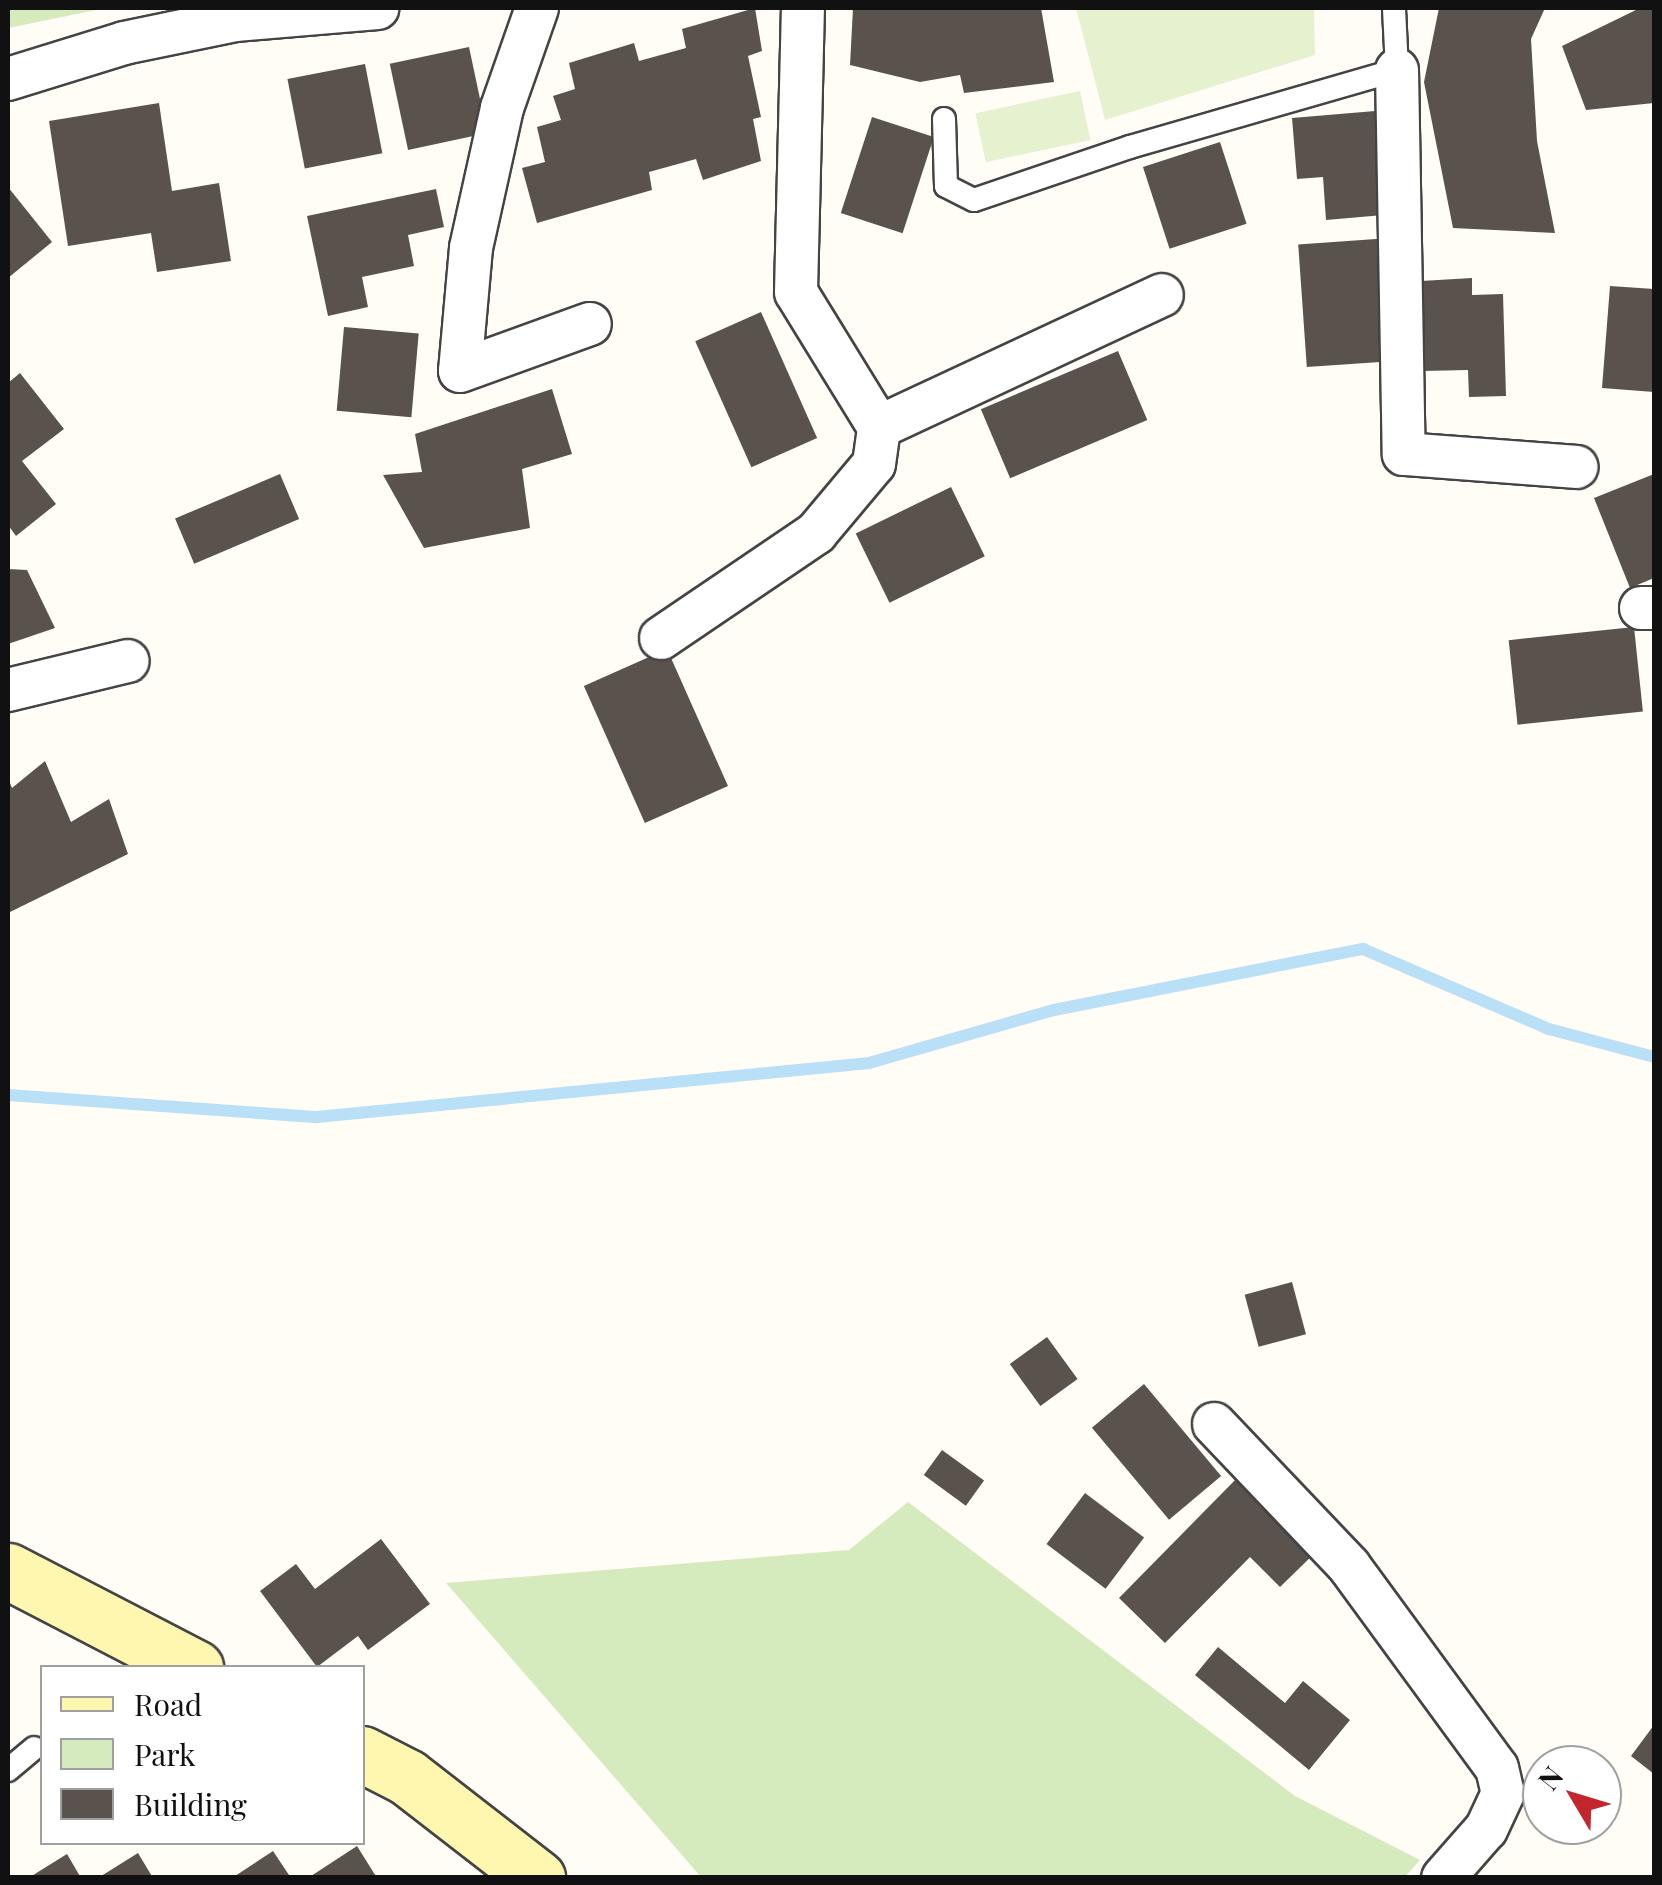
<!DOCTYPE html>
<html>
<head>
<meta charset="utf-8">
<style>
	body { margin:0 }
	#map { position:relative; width:1662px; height:1885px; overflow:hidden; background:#fffdf5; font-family:"Playfair Display",serif }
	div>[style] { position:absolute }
	.green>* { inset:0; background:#d5ebbd }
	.pitch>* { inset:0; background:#e6f2cf; transform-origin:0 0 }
	.stream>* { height:12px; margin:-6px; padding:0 6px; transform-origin:6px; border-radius:6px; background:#b9e0f7 }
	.building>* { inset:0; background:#5a524d; transform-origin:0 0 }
	.roads { filter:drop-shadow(2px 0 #444) drop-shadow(-2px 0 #444) drop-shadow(0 2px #444) drop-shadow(0 -2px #444) }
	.lane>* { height:22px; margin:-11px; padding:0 11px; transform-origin:11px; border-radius:11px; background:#fff }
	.street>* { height:42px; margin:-21px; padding:0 21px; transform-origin:21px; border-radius:21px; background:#fff }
	.secondary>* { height:55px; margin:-27.5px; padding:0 27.5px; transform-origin:27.5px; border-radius:27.5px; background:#fff6b0 }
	span { translate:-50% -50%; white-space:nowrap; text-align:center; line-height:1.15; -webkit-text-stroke:10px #fff; paint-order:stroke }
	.frame { position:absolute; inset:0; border:10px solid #111; pointer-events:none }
	.legend { position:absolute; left:40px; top:1665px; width:325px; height:180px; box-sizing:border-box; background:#fff; border:2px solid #a0a0a0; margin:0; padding:12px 18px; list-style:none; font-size:30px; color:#111 }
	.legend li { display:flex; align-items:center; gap:20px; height:50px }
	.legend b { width:50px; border:2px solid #a0a0a0 }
	.north { position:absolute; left:1522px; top:1745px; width:100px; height:100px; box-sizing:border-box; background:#fff; border:2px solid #a0a0a0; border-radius:50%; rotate:308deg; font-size:28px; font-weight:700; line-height:40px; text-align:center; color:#111 }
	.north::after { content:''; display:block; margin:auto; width:35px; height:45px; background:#c4262e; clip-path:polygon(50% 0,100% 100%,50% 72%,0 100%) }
</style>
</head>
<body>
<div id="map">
	<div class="green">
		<i style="clip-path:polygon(8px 8px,106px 8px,8px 28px)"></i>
		<i style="clip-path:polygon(908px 1502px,1295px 1796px,1420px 1860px,1404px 1878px,701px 1877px,446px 1583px,849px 1550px)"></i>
	</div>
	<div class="pitch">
		<i style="clip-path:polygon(1076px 8px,1314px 8px,1315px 55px,1105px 120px)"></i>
		<i style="left:1080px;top:91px;width:50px;height:107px;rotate:78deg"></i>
	</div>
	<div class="stream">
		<i style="left:8px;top:1095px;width:310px;rotate:4.1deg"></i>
		<i style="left:317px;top:1117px;width:555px;rotate:-5.59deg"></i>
		<i style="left:869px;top:1063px;width:192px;rotate:-16deg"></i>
		<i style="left:1054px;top:1010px;width:315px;rotate:-11.2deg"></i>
		<i style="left:1363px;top:949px;width:202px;rotate:23.3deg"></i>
		<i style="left:1549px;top:1029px;width:109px;rotate:14.9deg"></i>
	</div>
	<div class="building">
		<i style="clip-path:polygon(755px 8px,762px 51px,748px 56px,761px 117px,753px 119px,761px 161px,703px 180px,696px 159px,649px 172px,652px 190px,537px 223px,522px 168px,545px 162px,537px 127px,561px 120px,553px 96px,575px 89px,569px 63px,634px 43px,639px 61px,686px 48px,682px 29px)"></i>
		<i style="clip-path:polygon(853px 8px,1041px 8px,1054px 82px,964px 93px,960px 75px,920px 82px,850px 65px)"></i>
		<i style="clip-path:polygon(1439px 8px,1545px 8px,1531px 39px,1537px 141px,1555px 233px,1453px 228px,1424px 82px)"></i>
		<i style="clip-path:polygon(1640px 8px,1654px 8px,1654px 103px,1586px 110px,1562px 46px)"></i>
		<i style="left:469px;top:47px;width:88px;height:81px;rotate:78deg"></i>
		<i style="left:365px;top:64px;width:91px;height:79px;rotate:79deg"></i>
		<i style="clip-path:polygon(159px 103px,172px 191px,219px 183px,231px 261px,157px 272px,151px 233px,68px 246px,49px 121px)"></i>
		<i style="clip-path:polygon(1387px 110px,1395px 214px,1326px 220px,1323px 177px,1297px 179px,1292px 118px)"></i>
		<i style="left:872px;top:117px;width:65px;height:101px;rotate:18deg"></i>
		<i style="left:1220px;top:142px;width:86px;height:81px;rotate:72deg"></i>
		<i style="clip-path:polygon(8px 187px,52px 242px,8px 278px)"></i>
		<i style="clip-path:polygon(436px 189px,444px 227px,408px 235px,414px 266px,362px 277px,368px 307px,328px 316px,307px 216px)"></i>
		<i style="left:1390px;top:238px;width:123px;height:92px;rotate:86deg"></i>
		<i style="clip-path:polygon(1472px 278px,1472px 295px,1503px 294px,1506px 396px,1469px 397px,1468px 370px,1423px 371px,1421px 281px)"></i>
		<i style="clip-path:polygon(1610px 286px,1654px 289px,1654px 392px,1602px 388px)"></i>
		<i style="left:761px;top:312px;width:138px;height:72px;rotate:66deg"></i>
		<i style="left:344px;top:327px;width:75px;height:84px;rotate:5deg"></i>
		<i style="left:1118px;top:351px;width:75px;height:149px;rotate:67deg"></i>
		<i style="clip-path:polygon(20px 373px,64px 429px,22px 461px,56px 504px,16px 536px,8px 525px,8px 383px)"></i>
		<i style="clip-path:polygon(552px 389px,572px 454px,522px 469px,530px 528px,424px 548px,383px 475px,422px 472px,415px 434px)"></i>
		<i style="left:280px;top:474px;width:49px;height:114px;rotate:67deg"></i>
		<i style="clip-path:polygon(1654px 474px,1654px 578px,1630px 588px,1594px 498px)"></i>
		<i style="left:951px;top:487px;width:77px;height:106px;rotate:64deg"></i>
		<i style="clip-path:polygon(8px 569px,27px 570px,55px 628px,8px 644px)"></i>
		<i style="left:1634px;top:627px;width:85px;height:126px;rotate:84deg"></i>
		<i style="left:667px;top:649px;width:150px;height:91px;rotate:66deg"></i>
		<i style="clip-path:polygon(45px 761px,71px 822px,109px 799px,128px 854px,8px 913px,8px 778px,12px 788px)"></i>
		<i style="left:1292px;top:1282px;width:54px;height:49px;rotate:75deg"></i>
		<i style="left:1047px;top:1337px;width:52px;height:46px;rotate:54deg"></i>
		<i style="left:1144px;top:1384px;width:120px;height:68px;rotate:50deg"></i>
		<i style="left:942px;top:1450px;width:52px;height:31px;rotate:36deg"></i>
		<i style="clip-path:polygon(1242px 1473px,1319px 1549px,1280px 1587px,1250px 1557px,1165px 1643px,1119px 1598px)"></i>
		<i style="left:1085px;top:1493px;width:74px;height:64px;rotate:37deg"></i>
		<i style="clip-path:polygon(381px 1539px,430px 1604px,368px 1650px,358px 1636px,317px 1667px,260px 1591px,296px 1564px,315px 1589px)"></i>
		<i style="clip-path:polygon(1218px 1647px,1285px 1703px,1303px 1681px,1350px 1720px,1309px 1770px,1195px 1675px)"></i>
		<i style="clip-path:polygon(1654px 1725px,1654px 1774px,1631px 1756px)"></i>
		<i style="clip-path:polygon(357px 1846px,377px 1878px,308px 1878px)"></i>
		<i style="clip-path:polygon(273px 1851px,291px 1878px,232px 1878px)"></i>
		<i style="clip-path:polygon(138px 1853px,153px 1878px,98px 1878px)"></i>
		<i style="clip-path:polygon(67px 1854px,81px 1878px,29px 1878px,38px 1872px)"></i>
	</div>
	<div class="roads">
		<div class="lane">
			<i style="left:944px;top:119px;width:67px;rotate:88.3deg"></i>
			<i style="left:946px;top:186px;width:31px;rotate:27deg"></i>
			<i style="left:974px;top:200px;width:165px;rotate:-18.8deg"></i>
			<i style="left:1130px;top:147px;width:278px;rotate:-16.1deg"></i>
			<i style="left:1397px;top:70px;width:62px;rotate:-92.8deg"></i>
			<i style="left:8px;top:1770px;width:34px;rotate:-40deg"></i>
		</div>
		<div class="street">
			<i style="left:537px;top:8px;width:106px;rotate:109.3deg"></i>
			<i style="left:502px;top:108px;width:143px;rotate:102.5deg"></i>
			<i style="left:471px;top:248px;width:123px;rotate:95.1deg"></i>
			<i style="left:460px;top:371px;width:138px;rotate:-19.9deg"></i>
			<i style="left:1397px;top:70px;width:384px;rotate:89deg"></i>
			<i style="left:1404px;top:454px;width:173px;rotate:4.3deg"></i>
			<i style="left:8px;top:79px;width:121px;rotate:-17.2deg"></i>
			<i style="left:124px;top:43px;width:113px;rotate:-11.7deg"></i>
			<i style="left:235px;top:20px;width:143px;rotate:-4.8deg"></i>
			<i style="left:879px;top:427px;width:312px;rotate:-25deg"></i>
			<i style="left:1641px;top:608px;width:13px"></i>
			<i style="left:661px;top:638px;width:187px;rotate:-34.1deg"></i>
			<i style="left:816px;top:533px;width:90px;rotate:-50deg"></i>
			<i style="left:874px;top:464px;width:37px;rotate:-82deg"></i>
			<i style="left:879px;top:427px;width:158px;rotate:-121.6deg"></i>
			<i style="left:796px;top:292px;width:284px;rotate:-88.6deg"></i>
			<i style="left:8px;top:690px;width:123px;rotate:-13.6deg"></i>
			<i style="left:1214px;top:1424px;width:196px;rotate:46.4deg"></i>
			<i style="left:1349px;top:1566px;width:250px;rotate:53.8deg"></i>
			<i style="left:1497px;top:1768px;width:26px;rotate:77deg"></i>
			<i style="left:1503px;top:1793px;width:40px;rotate:115deg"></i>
			<i style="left:1486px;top:1829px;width:65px;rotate:131.3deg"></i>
		</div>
		<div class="secondary">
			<i style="left:8px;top:1571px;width:211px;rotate:27.4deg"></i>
			<i style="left:362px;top:1754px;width:51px;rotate:27.1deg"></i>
			<i style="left:407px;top:1777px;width:165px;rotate:37.8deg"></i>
		</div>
	</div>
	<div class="frame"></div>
	<ul class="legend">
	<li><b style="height:12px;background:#fff6b0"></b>Road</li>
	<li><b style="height:28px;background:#d5ebbd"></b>Park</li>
	<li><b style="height:28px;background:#5a524d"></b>Building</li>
	</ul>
	<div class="north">N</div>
</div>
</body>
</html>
